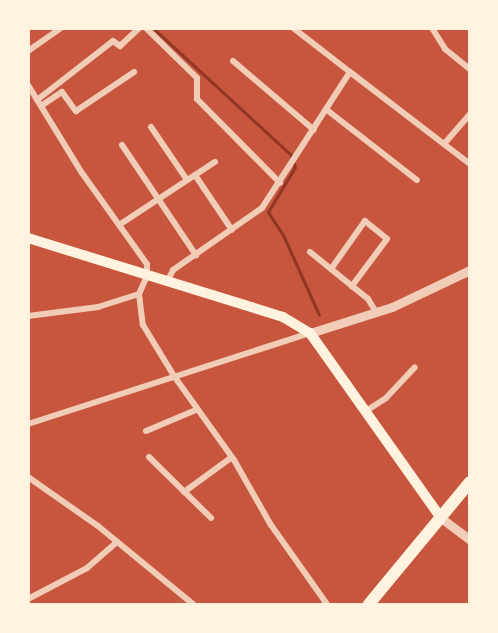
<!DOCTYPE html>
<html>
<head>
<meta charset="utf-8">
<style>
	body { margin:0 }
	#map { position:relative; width:498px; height:633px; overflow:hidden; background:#c8553d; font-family:"Fira Sans Condensed",sans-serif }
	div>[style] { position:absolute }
	.stream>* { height:3px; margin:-1.5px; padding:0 1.5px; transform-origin:1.5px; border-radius:1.5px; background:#8f3625 }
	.minor>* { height:6px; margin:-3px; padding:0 3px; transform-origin:3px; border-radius:3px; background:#f1ccb7 }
	.tertiary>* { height:9px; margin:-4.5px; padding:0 4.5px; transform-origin:4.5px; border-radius:4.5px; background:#f1ccb7 }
	.secondary>* { height:10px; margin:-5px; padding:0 5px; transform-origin:5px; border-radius:5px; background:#fff3e0 }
	.trunk>* { height:12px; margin:-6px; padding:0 6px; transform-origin:6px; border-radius:6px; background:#fff3e0 }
	span { translate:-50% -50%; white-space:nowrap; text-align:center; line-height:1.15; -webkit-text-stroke:6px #fff3e0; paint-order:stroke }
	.frame { position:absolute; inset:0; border:30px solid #fff3e0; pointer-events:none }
</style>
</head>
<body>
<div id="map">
	<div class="stream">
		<i style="left:153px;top:28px;width:188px;rotate:42.6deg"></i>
		<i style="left:291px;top:155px;width:13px;rotate:72deg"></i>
		<i style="left:295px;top:167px;width:52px;rotate:121deg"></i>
		<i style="left:268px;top:212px;width:30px;rotate:57deg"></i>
		<i style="left:284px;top:237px;width:85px;rotate:65.8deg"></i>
	</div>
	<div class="minor">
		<i style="left:146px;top:28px;width:71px;rotate:44.4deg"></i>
		<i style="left:197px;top:78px;width:21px;rotate:90deg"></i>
		<i style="left:197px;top:99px;width:118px;rotate:45.3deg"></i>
		<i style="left:432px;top:28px;width:25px;rotate:58deg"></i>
		<i style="left:445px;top:49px;width:32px;rotate:39deg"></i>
		<i style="left:28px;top:51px;width:40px;rotate:-34.9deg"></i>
		<i style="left:233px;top:61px;width:106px;rotate:40.4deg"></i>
		<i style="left:350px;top:72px;width:151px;rotate:37.5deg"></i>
		<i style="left:28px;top:85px;width:103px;rotate:58.5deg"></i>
		<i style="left:82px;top:173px;width:112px;rotate:54.5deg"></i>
		<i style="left:147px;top:264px;width:12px;rotate:90deg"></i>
		<i style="left:147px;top:276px;width:20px;rotate:114deg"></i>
		<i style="left:139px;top:294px;width:31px;rotate:83deg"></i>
		<i style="left:143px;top:325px;width:60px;rotate:58.7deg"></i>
		<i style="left:174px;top:376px;width:103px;rotate:54.5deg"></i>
		<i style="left:234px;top:460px;width:75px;rotate:60.4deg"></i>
		<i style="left:271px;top:525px;width:97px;rotate:54.7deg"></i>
		<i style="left:37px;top:100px;width:96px;rotate:-37.8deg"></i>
		<i style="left:113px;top:41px;width:9px;rotate:36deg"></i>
		<i style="left:120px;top:46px;width:26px;rotate:-43deg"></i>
		<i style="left:41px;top:106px;width:25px;rotate:-34deg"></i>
		<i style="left:62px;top:92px;width:24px;rotate:54deg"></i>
		<i style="left:76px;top:111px;width:70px;rotate:-33.9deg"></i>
		<i style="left:327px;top:110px;width:114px;rotate:37.9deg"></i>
		<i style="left:151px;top:127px;width:64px;rotate:55.8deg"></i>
		<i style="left:444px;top:144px;width:40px;rotate:-49deg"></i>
		<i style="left:122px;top:145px;width:133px;rotate:56.1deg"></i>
		<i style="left:195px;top:175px;width:66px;rotate:56.1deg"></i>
		<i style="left:119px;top:225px;width:115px;rotate:-33.3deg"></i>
		<i style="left:310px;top:252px;width:75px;rotate:39deg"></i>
		<i style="left:368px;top:299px;width:15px;rotate:58deg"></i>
		<i style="left:331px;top:269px;width:59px;rotate:-54.7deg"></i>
		<i style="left:365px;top:221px;width:28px;rotate:39deg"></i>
		<i style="left:387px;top:239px;width:59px;rotate:126.7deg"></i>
		<i style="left:167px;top:282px;width:13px;rotate:-63deg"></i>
		<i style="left:173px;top:270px;width:108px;rotate:-34.9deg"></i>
		<i style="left:262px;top:208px;width:162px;rotate:-57.1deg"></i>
		<i style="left:350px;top:72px;width:72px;rotate:-142.3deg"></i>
		<i style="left:28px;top:316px;width:71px;rotate:-7.3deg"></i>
		<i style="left:98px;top:307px;width:43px;rotate:-17.6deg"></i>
		<i style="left:366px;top:411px;width:24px;rotate:-33deg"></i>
		<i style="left:386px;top:398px;width:42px;rotate:-46.9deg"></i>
		<i style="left:28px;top:424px;width:296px;rotate:-17.9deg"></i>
		<i style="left:146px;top:431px;width:56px;rotate:-22.9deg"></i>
		<i style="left:149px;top:457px;width:87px;rotate:44.5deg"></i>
		<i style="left:28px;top:477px;width:85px;rotate:35deg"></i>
		<i style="left:98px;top:526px;width:123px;rotate:39.4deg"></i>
		<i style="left:184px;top:492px;width:59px;rotate:-36.1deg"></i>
		<i style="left:28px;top:599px;width:67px;rotate:-27.7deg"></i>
		<i style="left:87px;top:568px;width:40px;rotate:-41deg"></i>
	</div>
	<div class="tertiary">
		<i style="left:310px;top:333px;width:86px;rotate:-17.6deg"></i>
		<i style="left:392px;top:307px;width:86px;rotate:-25.4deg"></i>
		<i style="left:441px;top:518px;width:36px;rotate:37deg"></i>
	</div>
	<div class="secondary">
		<i style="left:28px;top:238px;width:267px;rotate:17.2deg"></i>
		<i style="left:283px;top:317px;width:31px;rotate:31deg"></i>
		<i style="left:310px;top:333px;width:227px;rotate:54.7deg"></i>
	</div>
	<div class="trunk">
		<i style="left:369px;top:604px;width:158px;rotate:-50.4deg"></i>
	</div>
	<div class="frame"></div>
</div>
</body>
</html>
